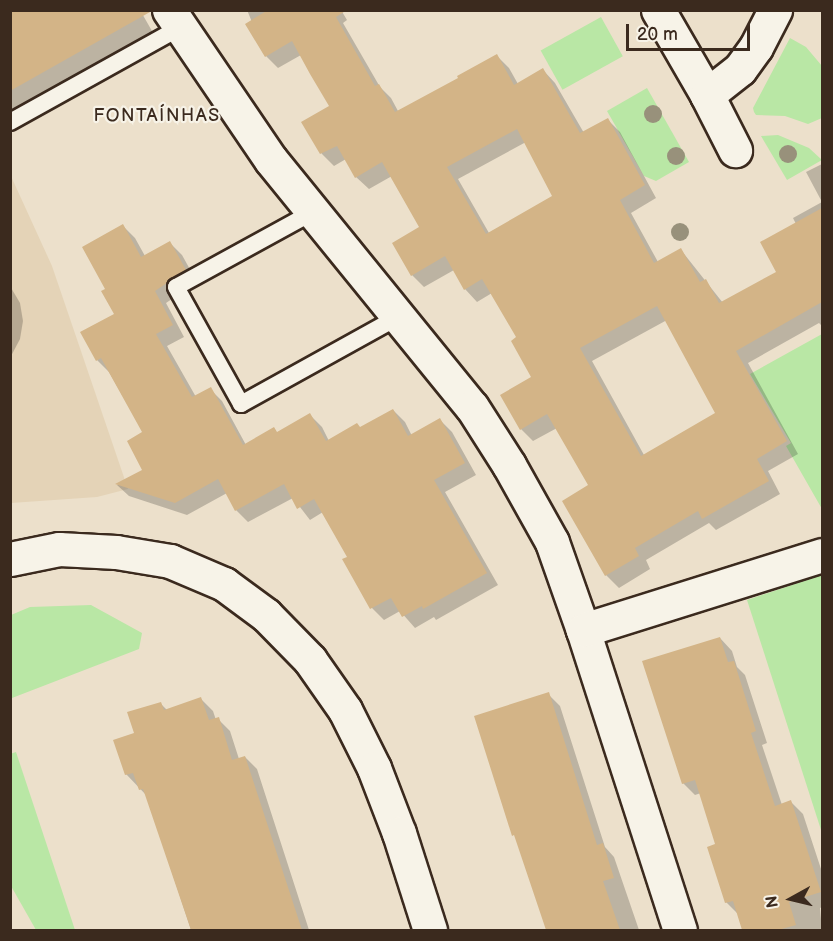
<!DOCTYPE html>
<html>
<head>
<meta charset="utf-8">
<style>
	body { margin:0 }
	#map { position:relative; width:833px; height:941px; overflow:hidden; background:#ece0cb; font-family:"Balsamiq Sans",sans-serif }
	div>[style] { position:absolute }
	.built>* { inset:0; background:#e4d3b7 }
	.green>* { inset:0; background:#b9e7a5; transform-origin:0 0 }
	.shadow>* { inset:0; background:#0003 }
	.building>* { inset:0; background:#d3b487 }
	.roads { filter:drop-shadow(2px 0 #3b2a1e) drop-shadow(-2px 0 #3b2a1e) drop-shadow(0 2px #3b2a1e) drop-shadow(0 -2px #3b2a1e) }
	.lane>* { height:16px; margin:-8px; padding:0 8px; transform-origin:8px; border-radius:8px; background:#f7f3e8 }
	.street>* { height:33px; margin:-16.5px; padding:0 16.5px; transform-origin:16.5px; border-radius:16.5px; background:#f7f3e8 }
	.trees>* { width:18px; height:18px; margin:-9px; border-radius:50%; background:#98917b }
	span { translate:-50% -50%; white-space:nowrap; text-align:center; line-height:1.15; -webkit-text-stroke:4.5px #f7f3e8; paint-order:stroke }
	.neighbourhood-label { font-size:18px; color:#3b2a1e; letter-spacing:1.5px }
	.frame { position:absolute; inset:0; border:12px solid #3b2a1e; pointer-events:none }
	.north { position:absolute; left:761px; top:869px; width:60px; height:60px; -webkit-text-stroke:4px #f7f3e8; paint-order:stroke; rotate:262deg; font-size:16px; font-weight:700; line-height:24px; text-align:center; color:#3b2a1e }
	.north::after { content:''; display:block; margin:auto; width:21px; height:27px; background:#3b2a1e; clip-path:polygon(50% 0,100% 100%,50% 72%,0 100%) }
	.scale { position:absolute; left:626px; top:24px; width:124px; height:27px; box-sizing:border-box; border:3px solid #3b2a1e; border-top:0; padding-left:8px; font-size:18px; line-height:21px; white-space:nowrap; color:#3b2a1e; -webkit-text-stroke:4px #f7f3e8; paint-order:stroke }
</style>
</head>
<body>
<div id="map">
	<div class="built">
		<i style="clip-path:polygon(10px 174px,52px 266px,128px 489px,97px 497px,11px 503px)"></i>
	</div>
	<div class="green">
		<i style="left:601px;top:17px;width:45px;height:69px;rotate:61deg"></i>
		<i style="clip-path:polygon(790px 38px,806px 47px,822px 66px,822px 118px,808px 124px,785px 116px,756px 115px,754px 112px,753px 108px)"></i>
		<i style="clip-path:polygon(647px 88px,689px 162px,656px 181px,644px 176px,607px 111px)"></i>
		<i style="clip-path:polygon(778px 135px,809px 148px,822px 160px,787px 180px,761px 136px)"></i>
		<i style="clip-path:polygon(822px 334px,822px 509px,786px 446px,791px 443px,750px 374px)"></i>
		<i style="clip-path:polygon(822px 575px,822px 833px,747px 600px)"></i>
		<i style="clip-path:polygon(91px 605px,142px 633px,139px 649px,12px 698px,11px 702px,11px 615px,30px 607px)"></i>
		<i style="clip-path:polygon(16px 752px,75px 930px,36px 930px,11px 886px,10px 754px)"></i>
	</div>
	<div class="shadow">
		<i style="clip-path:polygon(10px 10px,140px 10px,156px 38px,53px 97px,58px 106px,10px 133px)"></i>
		<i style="clip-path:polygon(evenodd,247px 10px,341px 10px,347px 20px,343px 23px,380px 87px,391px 98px,398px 111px,460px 79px,496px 55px,509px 68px,518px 84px,543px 70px,555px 83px,584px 133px,608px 120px,620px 132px,656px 198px,631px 213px,658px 262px,681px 250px,723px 303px,778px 272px,796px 224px,793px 218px,822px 202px,806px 172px,822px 164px,822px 326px,819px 323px,748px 363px,798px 454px,768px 471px,780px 494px,716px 530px,709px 523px,646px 560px,650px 569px,619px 588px,606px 575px,564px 501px,590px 486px,557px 428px,533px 441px,521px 429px,533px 378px,518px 338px,492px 293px,477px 302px,465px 289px,454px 270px,424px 287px,412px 275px,421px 228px,392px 176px,369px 189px,356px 177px,346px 159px,334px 166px,322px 154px,303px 122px,331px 106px,301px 55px,278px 68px,266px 56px,247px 10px,526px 142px,554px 196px,489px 233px,458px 179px,526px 142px,247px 10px,667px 320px,717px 414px,644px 455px,592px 361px,667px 320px)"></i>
		<i style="clip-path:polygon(123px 226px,135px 238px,145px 256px,170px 243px,182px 255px,197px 282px,166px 303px,184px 337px,167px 346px,196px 397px,210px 389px,222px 401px,246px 445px,278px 433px,310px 415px,322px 427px,329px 441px,360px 428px,393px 410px,405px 422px,412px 436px,440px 420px,452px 432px,476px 475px,445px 492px,498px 585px,436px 620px,434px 617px,415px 628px,400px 611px,384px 620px,372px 608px,344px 560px,349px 557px,323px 512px,310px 520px,293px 498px,248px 522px,236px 510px,227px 493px,187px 515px,129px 496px,117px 485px,144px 470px,144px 433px,109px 372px,97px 360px,116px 314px,108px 289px)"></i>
		<i style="clip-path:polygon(10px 286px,20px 303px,23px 321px,20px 339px,10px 358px)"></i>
		<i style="clip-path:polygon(720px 638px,732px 651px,737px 667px,745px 675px,767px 743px,762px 745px,782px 805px,791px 802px,803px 814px,822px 872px,822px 907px,820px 908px,822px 930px,744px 930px,739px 915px,726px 902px,717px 845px,701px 793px,695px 795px,683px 783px)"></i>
		<i style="clip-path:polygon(548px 694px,560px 706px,605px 847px,614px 857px,639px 930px,547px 930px,476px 717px)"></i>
		<i style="clip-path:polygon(201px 699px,213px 711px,216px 720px,218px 719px,230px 731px,239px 759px,245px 757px,257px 769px,309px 930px,191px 930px,147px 796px,126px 774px,136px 734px,160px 703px,167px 710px)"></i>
	</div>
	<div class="building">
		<i style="clip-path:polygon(10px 10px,150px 10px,150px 12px,10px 91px)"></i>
		<i style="clip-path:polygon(evenodd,268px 10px,347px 10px,336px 17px,375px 86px,379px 84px,395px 112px,458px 78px,457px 76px,497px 54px,514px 85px,543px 68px,580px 133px,608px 118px,645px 185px,620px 200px,654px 263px,681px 248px,700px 282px,706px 279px,719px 303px,776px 272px,760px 242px,822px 208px,822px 302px,736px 351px,787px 441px,757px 459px,769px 481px,702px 519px,698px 511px,635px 548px,639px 556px,605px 576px,562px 501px,588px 485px,547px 414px,520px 430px,500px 395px,531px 377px,511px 341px,516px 337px,482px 279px,464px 290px,445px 256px,411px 276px,392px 243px,419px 227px,382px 162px,355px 178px,337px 146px,320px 154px,301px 122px,329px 106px,310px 74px,292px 41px,265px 57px,245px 24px,268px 10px,517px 129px,552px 196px,486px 234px,447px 167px,517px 129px,268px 10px,657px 306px,715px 413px,641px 456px,580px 348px,657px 306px)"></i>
		<i style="clip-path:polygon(123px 224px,141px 257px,170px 241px,186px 270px,155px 291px,173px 325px,156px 334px,192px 397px,211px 387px,243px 445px,274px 427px,277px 432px,310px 413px,326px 441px,357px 423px,360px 427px,393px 409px,408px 436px,440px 418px,465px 463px,434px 480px,487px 573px,423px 609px,422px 606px,402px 617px,391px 598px,370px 609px,342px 559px,347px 557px,314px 499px,297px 509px,284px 484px,235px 511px,218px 479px,175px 503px,115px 484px,142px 470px,127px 441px,142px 432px,101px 358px,96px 361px,80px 332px,114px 314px,101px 291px,105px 289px,82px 247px)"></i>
		<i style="clip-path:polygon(720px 637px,728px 662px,734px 661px,756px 731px,751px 733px,775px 806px,791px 800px,821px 892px,789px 902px,796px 925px,778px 930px,742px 930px,733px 901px,725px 903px,707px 847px,715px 844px,695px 780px,682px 784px,642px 661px)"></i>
		<i style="clip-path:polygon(549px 692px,597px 845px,603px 843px,614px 878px,603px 881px,620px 930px,546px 930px,514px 835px,512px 836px,474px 716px)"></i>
		<i style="clip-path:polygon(201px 697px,209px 720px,219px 717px,232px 760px,245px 756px,302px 930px,191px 930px,143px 789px,139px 790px,133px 773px,125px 775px,113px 740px,134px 733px,127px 712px,161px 702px,164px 710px)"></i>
	</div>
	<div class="roads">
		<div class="lane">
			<i style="left:10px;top:122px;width:193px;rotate:-29.1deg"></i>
			<i style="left:313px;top:212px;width:156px;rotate:151.3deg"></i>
			<i style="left:176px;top:287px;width:134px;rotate:60.9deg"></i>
			<i style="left:241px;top:404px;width:179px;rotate:-29deg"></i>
		</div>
		<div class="street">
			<i style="left:169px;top:10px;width:181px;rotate:55.8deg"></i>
			<i style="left:271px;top:160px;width:318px;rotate:50.9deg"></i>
			<i style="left:472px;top:407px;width:69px;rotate:57.5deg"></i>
			<i style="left:509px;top:465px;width:88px;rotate:60.8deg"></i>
			<i style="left:552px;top:542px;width:93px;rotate:70.6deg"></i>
			<i style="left:583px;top:630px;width:315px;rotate:72.1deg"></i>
			<i style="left:658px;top:10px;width:98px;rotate:60deg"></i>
			<i style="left:707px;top:95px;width:62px;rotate:63deg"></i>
			<i style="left:707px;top:95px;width:42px;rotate:-38.2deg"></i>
			<i style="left:740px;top:69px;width:27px;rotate:-54deg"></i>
			<i style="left:756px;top:47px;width:42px;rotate:-62.8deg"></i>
			<i style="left:10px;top:559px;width:50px;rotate:-11.5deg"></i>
			<i style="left:59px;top:549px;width:57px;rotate:3deg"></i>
			<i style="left:116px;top:552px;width:55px;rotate:9.5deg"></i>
			<i style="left:170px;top:561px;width:59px;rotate:23.1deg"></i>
			<i style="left:224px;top:584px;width:52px;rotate:36.4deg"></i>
			<i style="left:266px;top:615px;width:63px;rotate:45.6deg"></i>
			<i style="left:310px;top:660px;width:61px;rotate:55deg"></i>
			<i style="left:345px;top:710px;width:65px;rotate:63.4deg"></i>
			<i style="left:374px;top:768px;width:70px;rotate:69deg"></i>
			<i style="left:399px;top:833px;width:102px;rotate:72.3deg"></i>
			<i style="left:583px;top:630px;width:250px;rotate:-17.4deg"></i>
		</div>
	</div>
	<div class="trees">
		<i style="left:653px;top:114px"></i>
		<i style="left:788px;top:154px"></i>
		<i style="left:676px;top:156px"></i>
		<i style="left:680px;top:232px"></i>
	</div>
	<div class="neighbourhood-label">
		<span style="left:157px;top:116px">FONTAÍNHAS</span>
	</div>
	<div class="frame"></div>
	<div class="north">N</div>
	<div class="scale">20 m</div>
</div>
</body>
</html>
